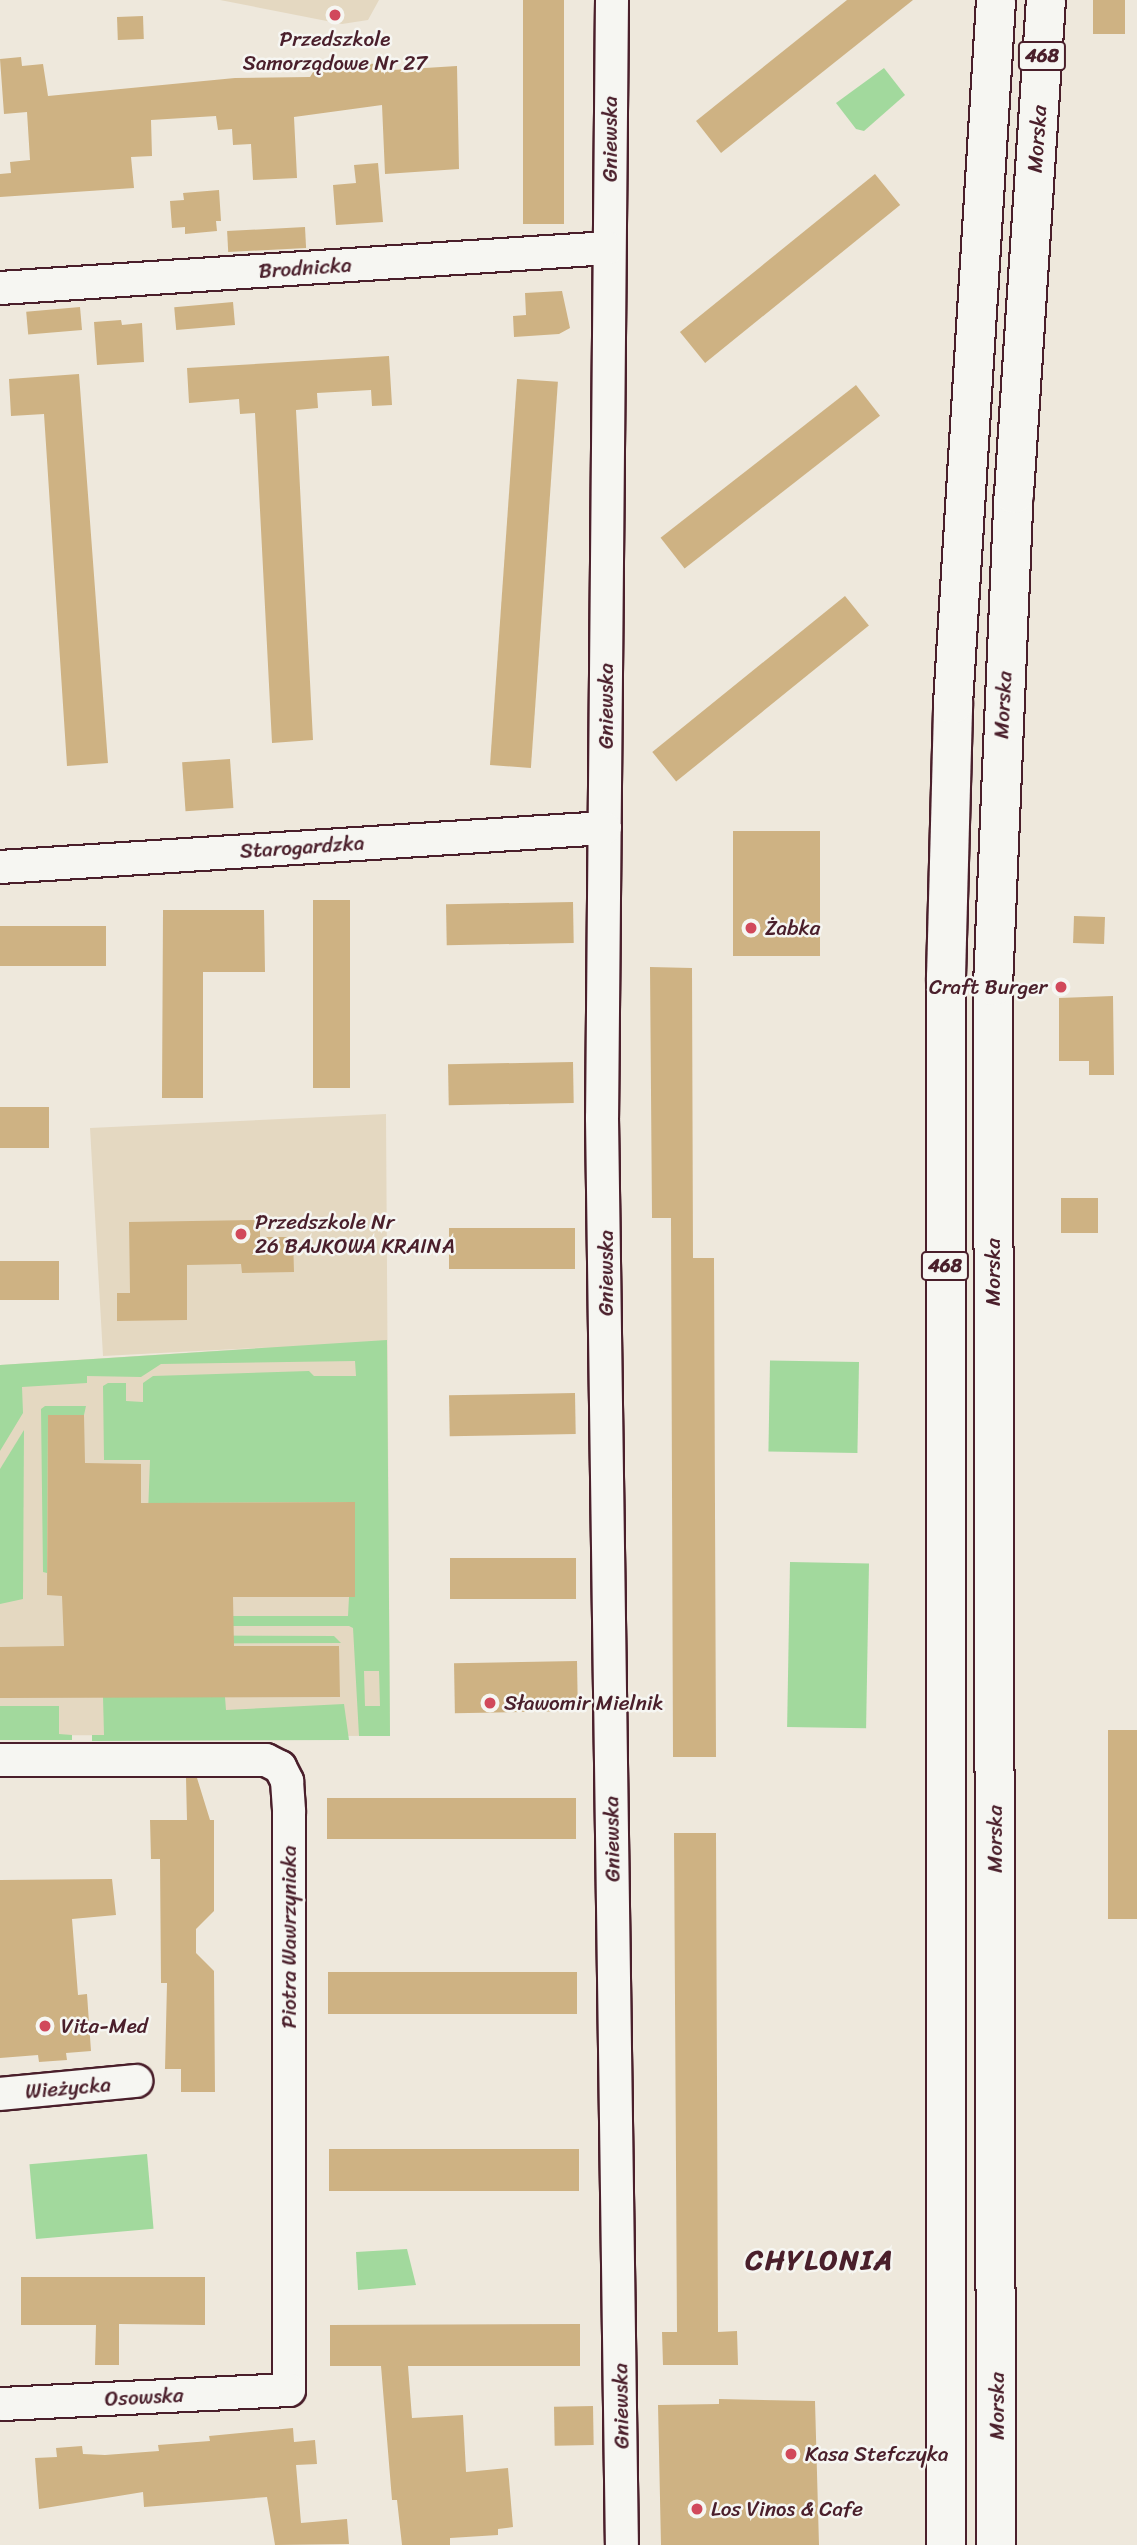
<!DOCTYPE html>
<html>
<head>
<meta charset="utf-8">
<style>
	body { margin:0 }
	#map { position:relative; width:1137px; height:2545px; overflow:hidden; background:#eee8dc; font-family:Sriracha,sans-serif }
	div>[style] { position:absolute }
	.built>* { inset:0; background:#e4d8c1 }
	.green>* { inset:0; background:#a2d99d; transform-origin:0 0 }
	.building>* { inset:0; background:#ceb283; transform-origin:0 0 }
	.roads { filter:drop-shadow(2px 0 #4a1f2b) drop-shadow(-2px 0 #4a1f2b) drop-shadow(0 2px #4a1f2b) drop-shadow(0 -2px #4a1f2b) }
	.minor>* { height:32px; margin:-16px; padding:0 16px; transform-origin:16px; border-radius:16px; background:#f6f6f2 }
	.primary>* { height:38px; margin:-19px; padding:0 19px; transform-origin:19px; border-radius:19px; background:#f6f6f2 }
	.dots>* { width:19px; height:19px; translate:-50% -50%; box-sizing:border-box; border:4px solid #f6f6f2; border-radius:50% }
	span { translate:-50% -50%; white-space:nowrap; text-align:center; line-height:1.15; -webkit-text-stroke:5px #f6f6f2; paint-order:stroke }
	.shield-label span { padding:2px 5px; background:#f6f6f2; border:2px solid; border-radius:5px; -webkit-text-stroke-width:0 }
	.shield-label { font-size:19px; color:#4a1f2b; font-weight:700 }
	.poi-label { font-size:21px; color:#4a1f2b }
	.left { translate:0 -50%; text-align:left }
	.right { translate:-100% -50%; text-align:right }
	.street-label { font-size:21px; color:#4a1f2b }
	.district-label { font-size:28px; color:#4a1f2b; font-weight:700; letter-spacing:2px }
</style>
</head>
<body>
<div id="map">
	<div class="built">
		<i style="clip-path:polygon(220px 0,379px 0,368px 20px,342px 24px)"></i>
		<i style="clip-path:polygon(386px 1114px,390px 1736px,0 1735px,0 1365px,275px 1347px,103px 1356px,90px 1128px)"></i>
	</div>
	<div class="green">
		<i style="clip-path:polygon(884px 68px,905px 95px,864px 131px,856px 129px,836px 103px)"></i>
		<i style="clip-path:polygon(evenodd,387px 1340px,390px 1736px,359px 1736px,353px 1628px,349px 1626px,157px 1626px,173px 1616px,348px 1616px,349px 1597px,355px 1596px,355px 1502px,172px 1503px,146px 1568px,150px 1460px,104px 1460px,103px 1386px,108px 1383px,126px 1383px,126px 1401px,143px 1402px,143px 1383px,153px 1376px,309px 1371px,314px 1376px,356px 1376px,355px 1361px,161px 1364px,141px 1377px,87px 1376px,87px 1383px,22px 1387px,23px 1413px,0 1451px,0 1365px,387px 1340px,364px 1671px,379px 1671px,380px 1706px,365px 1706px,364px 1671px)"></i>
		<i style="left:859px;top:1362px;width:91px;height:89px;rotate:91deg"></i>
		<i style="clip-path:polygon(45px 1406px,86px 1406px,84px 1415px,48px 1415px,47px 1573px,43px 1572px,41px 1409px)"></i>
		<i style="clip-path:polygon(24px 1430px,23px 1599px,0 1604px,0 1469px)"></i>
		<i style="left:790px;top:1562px;width:79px;height:165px;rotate:1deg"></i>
		<i style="clip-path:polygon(92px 1635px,334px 1636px,341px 1643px,92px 1644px)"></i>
		<i style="clip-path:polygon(103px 1697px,225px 1697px,226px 1710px,344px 1704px,349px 1740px,92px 1741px,92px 1735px,104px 1735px)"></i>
		<i style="clip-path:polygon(0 1706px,59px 1706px,59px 1734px,72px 1735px,72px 1740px,0 1740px)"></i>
		<i style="left:147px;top:2154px;width:75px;height:118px;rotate:85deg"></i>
		<i style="clip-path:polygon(407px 2249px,416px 2285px,358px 2290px,356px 2252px)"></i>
	</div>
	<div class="building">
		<i style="left:523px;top:0;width:41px;height:224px"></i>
		<i style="clip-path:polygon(847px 0,913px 0,721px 153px,696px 121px)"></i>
		<i style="left:1093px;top:0;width:32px;height:34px"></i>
		<i style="left:143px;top:16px;width:23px;height:26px;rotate:88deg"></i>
		<i style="clip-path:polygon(21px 57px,22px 66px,43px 64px,48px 96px,235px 78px,310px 77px,317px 66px,392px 63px,393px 70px,457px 66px,459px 169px,385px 174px,382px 105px,294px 117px,297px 178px,253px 180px,251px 144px,233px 145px,232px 129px,218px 130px,216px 116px,151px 120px,152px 156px,131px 157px,134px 188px,0 197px,0 174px,11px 173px,10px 162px,30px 160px,27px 112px,4px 114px,0 59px)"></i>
		<i style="clip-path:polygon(378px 163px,383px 222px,336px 225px,333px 185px,356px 183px,354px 165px)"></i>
		<i style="left:875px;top:174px;width:40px;height:251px;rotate:51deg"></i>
		<i style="clip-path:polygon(219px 190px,221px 221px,216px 221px,217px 231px,185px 234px,185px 227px,172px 228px,170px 201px,184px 200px,183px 193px)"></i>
		<i style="left:305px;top:227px;width:21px;height:78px;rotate:87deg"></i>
		<i style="clip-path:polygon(562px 291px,570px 328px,559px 334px,514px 337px,513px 316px,526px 315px,525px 293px)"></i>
		<i style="left:233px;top:302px;width:23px;height:59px;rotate:85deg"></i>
		<i style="left:80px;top:307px;width:23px;height:54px;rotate:85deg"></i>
		<i style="clip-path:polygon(121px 320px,122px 325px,142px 323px,144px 362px,97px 365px,94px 322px)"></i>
		<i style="clip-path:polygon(389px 356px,392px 405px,372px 406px,371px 390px,317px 393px,318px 408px,296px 410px,313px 740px,272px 743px,255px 413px,240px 414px,239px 399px,189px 403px,187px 368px)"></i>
		<i style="clip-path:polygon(79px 374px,108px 763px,67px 766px,44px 414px,11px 416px,9px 379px)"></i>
		<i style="left:517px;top:379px;width:41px;height:387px;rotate:4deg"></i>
		<i style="left:856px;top:385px;width:39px;height:248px;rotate:52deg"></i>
		<i style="left:845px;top:596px;width:38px;height:248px;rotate:51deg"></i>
		<i style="left:230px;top:759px;width:49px;height:48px;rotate:86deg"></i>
		<i style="left:733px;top:831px;width:87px;height:125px"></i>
		<i style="left:313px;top:900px;width:37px;height:188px"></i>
		<i style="left:573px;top:902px;width:41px;height:127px;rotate:89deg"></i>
		<i style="clip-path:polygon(163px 910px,264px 910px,265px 972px,203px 972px,203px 1098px,162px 1098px)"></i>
		<i style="left:1074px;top:916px;width:31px;height:27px;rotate:2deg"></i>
		<i style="left:0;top:926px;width:106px;height:40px"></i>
		<i style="clip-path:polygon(650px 967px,692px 968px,693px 1258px,714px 1258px,716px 1757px,673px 1757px,671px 1218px,652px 1218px)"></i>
		<i style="clip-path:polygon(1113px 996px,1114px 1075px,1089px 1075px,1089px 1061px,1059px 1061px,1059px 998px)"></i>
		<i style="left:573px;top:1062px;width:41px;height:125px;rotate:89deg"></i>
		<i style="left:0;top:1107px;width:49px;height:41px"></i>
		<i style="left:1061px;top:1198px;width:37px;height:35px"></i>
		<i style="clip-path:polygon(260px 1220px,260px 1237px,293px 1237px,294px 1272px,242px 1273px,241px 1264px,187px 1265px,187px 1320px,117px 1321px,117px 1293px,130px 1293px,129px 1222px)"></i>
		<i style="left:449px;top:1228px;width:126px;height:41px"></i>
		<i style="left:0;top:1261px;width:59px;height:39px"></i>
		<i style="left:575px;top:1393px;width:41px;height:126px;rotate:89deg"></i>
		<i style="clip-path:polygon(48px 1415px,84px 1415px,85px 1463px,141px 1464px,141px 1503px,355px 1502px,355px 1597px,233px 1597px,234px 1646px,339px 1646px,340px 1697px,0 1698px,0 1647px,64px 1646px,62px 1596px,47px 1595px)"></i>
		<i style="left:450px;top:1558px;width:126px;height:41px"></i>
		<i style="left:577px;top:1661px;width:50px;height:123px;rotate:89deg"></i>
		<i style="left:1108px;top:1730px;width:29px;height:189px"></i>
		<i style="clip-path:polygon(186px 1778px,197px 1778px,210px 1820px,214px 1820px,214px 1911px,196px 1929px,196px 1953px,214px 1971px,215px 2092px,181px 2092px,181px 2069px,165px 2069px,167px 1983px,161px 1983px,160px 1859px,151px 1859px,150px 1820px,187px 1820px)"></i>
		<i style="left:327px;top:1798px;width:249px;height:41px"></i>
		<i style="clip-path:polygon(674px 1833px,716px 1833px,718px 2332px,737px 2331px,738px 2365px,663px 2365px,662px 2332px,677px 2332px)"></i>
		<i style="clip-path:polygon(112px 1879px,116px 1915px,72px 1919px,78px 1995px,87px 1994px,91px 2051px,66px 2053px,67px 2060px,39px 2062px,38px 2055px,0 2058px,0 1880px)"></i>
		<i style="left:577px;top:1972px;width:42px;height:249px;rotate:90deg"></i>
		<i style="left:329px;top:2149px;width:250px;height:42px"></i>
		<i style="clip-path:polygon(21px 2277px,205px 2277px,205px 2325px,119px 2324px,119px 2365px,95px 2365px,96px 2325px,21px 2325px)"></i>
		<i style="clip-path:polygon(580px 2324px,580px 2366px,408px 2366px,412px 2418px,463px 2415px,466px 2472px,508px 2468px,513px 2527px,498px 2529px,498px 2535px,450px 2538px,450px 2545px,402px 2545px,397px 2500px,392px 2500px,381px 2366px,330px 2366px,330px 2325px)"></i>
		<i style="clip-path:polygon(719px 2399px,815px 2401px,819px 2545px,661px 2545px,658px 2405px,719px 2404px)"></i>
		<i style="left:593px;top:2406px;width:39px;height:39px;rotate:89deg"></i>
		<i style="clip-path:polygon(293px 2428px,294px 2442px,315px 2440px,317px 2464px,296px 2465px,301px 2523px,347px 2519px,349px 2544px,275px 2545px,267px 2497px,144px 2507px,143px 2492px,39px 2509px,35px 2458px,57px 2457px,56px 2448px,82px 2446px,83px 2454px,105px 2455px,159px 2451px,158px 2445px,210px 2441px,209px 2436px)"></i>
	</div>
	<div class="roads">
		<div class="minor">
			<i style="left:612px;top:0;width:1118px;rotate:90.51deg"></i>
			<i style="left:602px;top:1118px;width:1427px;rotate:89.2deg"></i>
			<i style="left:0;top:288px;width:610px;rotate:-3.76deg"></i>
			<i style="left:0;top:867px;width:606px;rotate:-3.69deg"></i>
			<i style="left:0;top:1760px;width:266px"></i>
			<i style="left:266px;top:1760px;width:16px;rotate:27deg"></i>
			<i style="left:280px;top:1767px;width:16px;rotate:63deg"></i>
			<i style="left:287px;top:1781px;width:31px;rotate:86deg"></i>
			<i style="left:289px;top:1812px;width:578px;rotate:90deg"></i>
			<i style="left:289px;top:2390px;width:289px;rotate:177.2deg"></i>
			<i style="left:0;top:2094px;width:137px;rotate:-5.5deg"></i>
		</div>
		<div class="primary">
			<i style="left:946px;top:2545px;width:1568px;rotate:-90deg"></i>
			<i style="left:946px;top:977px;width:273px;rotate:-88.5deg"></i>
			<i style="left:953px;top:704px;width:705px;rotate:-86.5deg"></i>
			<i style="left:996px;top:2545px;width:1559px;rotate:-90.11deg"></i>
			<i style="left:993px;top:986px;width:492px;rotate:-87.6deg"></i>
			<i style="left:1014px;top:494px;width:495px;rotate:-86.3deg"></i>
		</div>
	</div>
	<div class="dots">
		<i style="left:335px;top:15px;background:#d1495b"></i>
		<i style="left:751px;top:928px;background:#d1495b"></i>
		<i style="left:1061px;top:987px;background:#d1495b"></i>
		<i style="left:241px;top:1234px;background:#d1495b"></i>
		<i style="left:490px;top:1703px;background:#d1495b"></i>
		<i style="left:45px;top:2026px;background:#d1495b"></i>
		<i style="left:791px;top:2454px;background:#d1495b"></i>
		<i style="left:697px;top:2509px;background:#d1495b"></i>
	</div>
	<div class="shield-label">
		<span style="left:1042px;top:56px">468</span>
		<span style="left:945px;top:1266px">468</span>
	</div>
	<div class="poi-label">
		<span style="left:335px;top:51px">Przedszkole<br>Samorządowe Nr 27</span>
		<span class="left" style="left:765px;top:928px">Żabka</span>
		<span class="right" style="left:1047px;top:987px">Craft Burger</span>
		<span class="left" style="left:255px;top:1234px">Przedszkole Nr<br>26 BAJKOWA KRAINA</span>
		<span class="left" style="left:504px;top:1703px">Sławomir Mielnik</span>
		<span class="left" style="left:61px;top:2026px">Vita-Med</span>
		<span class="left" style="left:805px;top:2454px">Kasa Stefczyka</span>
		<span class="left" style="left:711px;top:2509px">Los Vinos &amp; Cafe</span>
	</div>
	<div class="street-label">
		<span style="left:610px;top:139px;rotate:-90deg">Gniewska</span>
		<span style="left:1037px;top:139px;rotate:-86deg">Morska</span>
		<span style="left:305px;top:268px;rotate:-4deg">Brodnicka</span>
		<span style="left:1003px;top:705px;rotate:-87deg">Morska</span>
		<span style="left:606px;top:706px;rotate:-90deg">Gniewska</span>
		<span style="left:302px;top:847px;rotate:-4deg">Starogardzka</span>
		<span style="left:993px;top:1272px;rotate:-90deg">Morska</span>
		<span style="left:606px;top:1273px;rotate:-90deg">Gniewska</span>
		<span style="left:612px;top:1839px;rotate:-91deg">Gniewska</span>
		<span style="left:995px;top:1839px;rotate:-90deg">Morska</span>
		<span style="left:289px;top:1937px;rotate:-90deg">Piotra Wawrzyniaka</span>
		<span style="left:68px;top:2088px;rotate:-5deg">Wieżycka</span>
		<span style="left:144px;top:2397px;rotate:-3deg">Osowska</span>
		<span style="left:621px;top:2406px;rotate:-91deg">Gniewska</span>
		<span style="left:997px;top:2406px;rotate:-90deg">Morska</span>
	</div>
	<div class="district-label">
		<span style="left:820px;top:2260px">CHYLONIA</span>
	</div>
</div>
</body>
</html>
